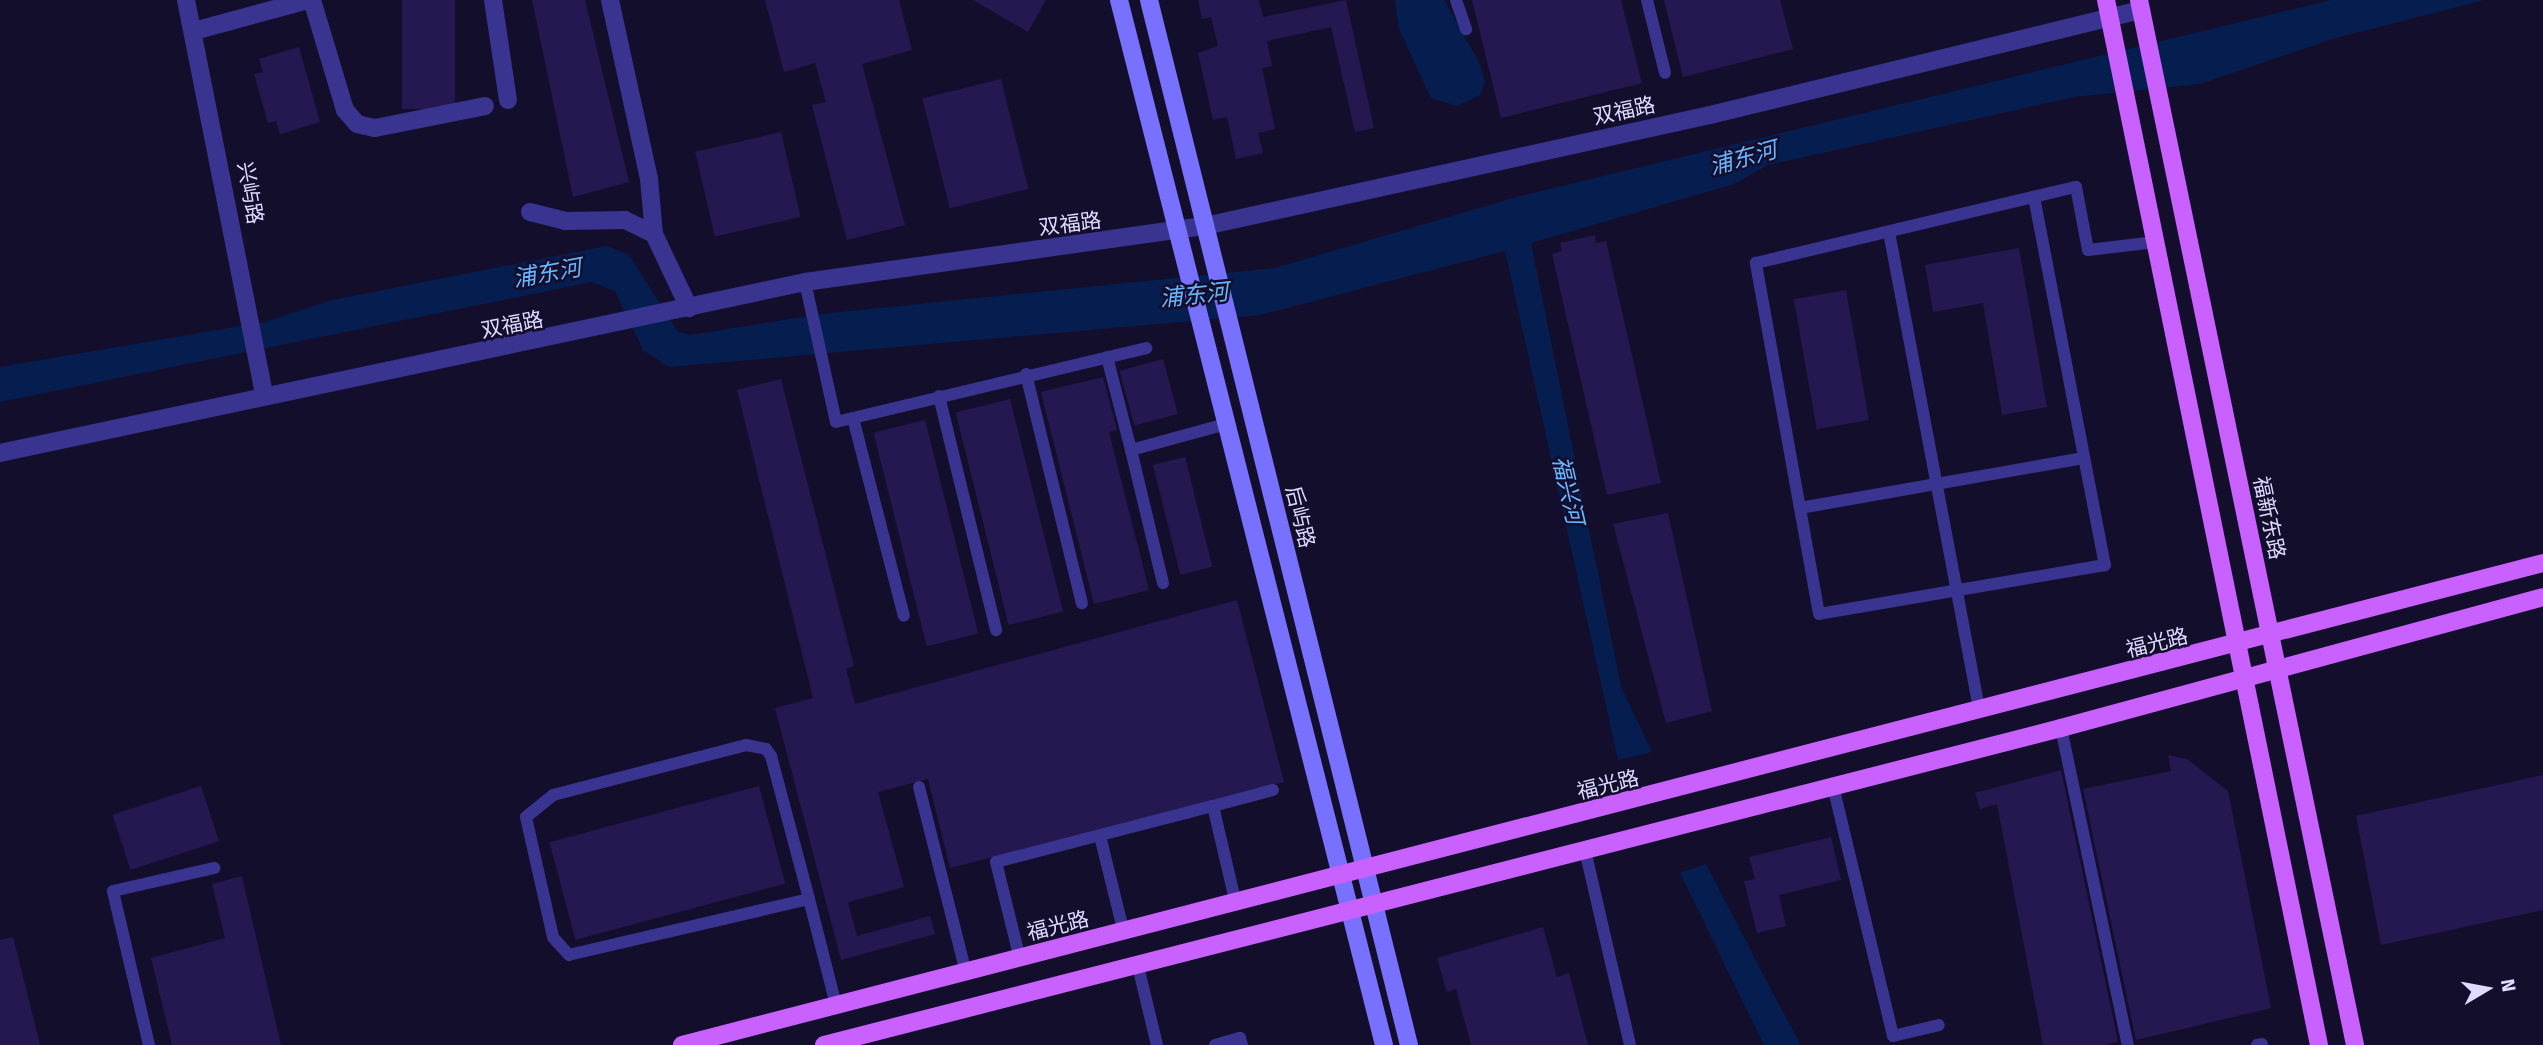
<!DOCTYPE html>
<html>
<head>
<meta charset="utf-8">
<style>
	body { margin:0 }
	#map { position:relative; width:2543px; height:1045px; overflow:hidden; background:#140e2d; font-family:"Fira Sans","Noto Sans SC",sans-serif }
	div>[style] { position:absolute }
	.water>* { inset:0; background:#051e4f }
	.building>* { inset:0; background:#251850; transform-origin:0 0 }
	.service>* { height:12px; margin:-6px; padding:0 6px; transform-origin:6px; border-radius:6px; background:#3a3491 }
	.minor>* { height:18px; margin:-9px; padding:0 9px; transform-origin:9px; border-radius:9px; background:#3a3491 }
	.tertiary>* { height:18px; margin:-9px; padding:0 9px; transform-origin:9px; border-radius:9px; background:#3a3491 }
	.secondary>* { height:18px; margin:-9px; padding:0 9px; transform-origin:9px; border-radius:9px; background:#7871ff }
	.primary>* { height:18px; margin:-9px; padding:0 9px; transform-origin:9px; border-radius:9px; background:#c861ff }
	span { translate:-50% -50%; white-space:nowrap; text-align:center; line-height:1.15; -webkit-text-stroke:5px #140e2d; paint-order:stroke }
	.street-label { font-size:21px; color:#dfdaff }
	.water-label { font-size:23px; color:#68b5ff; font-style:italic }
	.north { position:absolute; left:2452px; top:954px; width:70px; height:70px; -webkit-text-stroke:5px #140e2d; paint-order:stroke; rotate:80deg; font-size:19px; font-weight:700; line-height:28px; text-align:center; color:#dfdaff }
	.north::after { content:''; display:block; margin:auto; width:24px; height:32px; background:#dfdaff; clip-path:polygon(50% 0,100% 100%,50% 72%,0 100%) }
</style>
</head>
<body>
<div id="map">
	<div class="water">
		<i style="clip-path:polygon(1395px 0,1444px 0,1480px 64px,1485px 82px,1480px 95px,1457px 106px,1431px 98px,1399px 29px)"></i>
		<i style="clip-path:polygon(2331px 0,2484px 0,2332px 39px,2200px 84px,2074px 97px,1768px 165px,1734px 184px,1531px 243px,1621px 687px,1652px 752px,1618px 760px,1505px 251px,1260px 315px,669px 367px,643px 350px,615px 291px,592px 282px,0 402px,0 367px,265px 322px,332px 300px,607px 246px,629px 255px,678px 332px,690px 335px,821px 314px,1275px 268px,1513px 198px)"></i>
		<i style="clip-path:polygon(1706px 864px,1778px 1003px,1801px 1045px,1764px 1045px,1680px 873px)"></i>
	</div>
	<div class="building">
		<i style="left:402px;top:0;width:53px;height:109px"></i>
		<i style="clip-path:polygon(532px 0,585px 0,629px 182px,573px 197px)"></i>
		<i style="clip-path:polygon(765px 0,899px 0,912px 50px,862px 64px,905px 225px,847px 240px,812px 105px,826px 102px,815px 63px,784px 72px)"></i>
		<i style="clip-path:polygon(973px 0,1046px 0,1028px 32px)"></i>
		<i style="clip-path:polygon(1198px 0,1259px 0,1263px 17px,1346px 0,1374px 128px,1355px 132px,1331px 27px,1267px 41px,1272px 66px,1262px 68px,1275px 129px,1258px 133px,1263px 153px,1236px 159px,1227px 117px,1213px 120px,1198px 53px,1218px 46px,1211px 17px,1202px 19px)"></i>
		<i style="clip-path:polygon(1472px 0,1621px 0,1642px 83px,1501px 118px)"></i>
		<i style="clip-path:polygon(1664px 0,1780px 0,1793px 49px,1683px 77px)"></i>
		<i style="clip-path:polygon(299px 47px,320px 122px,280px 134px,276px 121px,268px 123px,254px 74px,263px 72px,259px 59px)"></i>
		<i style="left:1001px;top:79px;width:113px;height:81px;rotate:76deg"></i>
		<i style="left:781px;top:132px;width:87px;height:88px;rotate:77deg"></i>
		<i style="clip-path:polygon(1595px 235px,1596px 243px,1606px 241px,1661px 483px,1607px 495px,1552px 254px,1562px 251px,1560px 243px)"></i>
		<i style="clip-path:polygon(2019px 248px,2047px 407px,2002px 415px,1983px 303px,1933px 312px,1925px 265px)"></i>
		<i style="left:1846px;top:290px;width:132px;height:53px;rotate:80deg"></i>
		<i style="left:1163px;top:359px;width:57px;height:45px;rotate:75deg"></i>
		<i style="clip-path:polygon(1103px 377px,1117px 430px,1109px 432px,1149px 590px,1094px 604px,1041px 392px)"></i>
		<i style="clip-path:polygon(781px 379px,854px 666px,846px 669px,855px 704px,1237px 600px,1284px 782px,950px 868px,928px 779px,878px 792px,904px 887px,848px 902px,857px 936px,930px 916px,935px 934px,841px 960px,775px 708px,813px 698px,737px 390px)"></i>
		<i style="left:1010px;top:399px;width:219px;height:56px;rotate:76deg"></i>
		<i style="left:925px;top:420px;width:220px;height:53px;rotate:76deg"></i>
		<i style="left:1185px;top:457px;width:113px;height:33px;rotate:76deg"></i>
		<i style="clip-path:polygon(1668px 513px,1712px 711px,1666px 723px,1613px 524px)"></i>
		<i style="clip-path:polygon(2168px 755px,2187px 759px,2228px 791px,2271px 1008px,2136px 1040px,2083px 789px,2171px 771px)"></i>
		<i style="clip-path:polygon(2061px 770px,2118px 1042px,2104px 1045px,2043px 1045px,1997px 804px,1980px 809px,1975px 793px)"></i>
		<i style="clip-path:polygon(2543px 775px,2543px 910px,2381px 945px,2356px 816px)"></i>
		<i style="left:201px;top:786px;width:58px;height:93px;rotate:72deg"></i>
		<i style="left:759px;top:786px;width:101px;height:217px;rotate:75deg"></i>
		<i style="clip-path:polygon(1831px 837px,1841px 880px,1779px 895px,1786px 926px,1757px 933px,1744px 881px,1755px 879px,1749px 857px)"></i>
		<i style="clip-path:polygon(242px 876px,281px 1045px,172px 1045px,151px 958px,225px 938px,212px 884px)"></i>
		<i style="clip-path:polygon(1543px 927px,1557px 977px,1569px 973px,1588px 1045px,1471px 1045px,1456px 989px,1447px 992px,1437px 958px)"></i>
		<i style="clip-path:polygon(13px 937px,40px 1045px,0 1045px,0 940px)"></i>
	</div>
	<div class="service">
		<i style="left:1456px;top:0;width:31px;rotate:71deg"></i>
		<i style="left:1647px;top:0;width:75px;rotate:76.1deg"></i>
		<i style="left:2034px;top:197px;width:375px;rotate:79.1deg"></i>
		<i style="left:2105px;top:565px;width:290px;rotate:170.3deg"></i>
		<i style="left:1819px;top:614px;width:357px;rotate:-100.2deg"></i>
		<i style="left:1756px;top:263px;width:329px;rotate:-13.4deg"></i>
		<i style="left:2076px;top:187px;width:64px;rotate:79.2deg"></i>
		<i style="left:2088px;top:250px;width:68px;rotate:-6.7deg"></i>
		<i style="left:1889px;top:232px;width:486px;rotate:79.3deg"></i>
		<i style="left:805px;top:282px;width:143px;rotate:77.5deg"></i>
		<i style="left:836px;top:422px;width:319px;rotate:-13.4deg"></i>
		<i style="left:1107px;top:357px;width:96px;rotate:75.5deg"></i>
		<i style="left:1131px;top:450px;width:98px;rotate:-15.3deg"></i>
		<i style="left:1026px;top:374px;width:236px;rotate:76.3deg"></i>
		<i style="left:939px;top:396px;width:241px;rotate:76.3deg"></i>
		<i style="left:853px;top:418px;width:204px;rotate:75.6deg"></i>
		<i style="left:1131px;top:450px;width:137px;rotate:76.5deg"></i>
		<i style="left:1800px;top:508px;width:288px;rotate:-10deg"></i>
		<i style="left:2061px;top:728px;width:324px;rotate:78.1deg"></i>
		<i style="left:1833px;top:786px;width:257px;rotate:76.5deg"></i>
		<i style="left:1893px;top:1036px;width:47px;rotate:-13.4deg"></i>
		<i style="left:919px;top:787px;width:192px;rotate:75.8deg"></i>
		<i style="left:1213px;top:806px;width:62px;rotate:-14.9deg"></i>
		<i style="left:1100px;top:836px;width:100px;rotate:76.1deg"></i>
		<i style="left:1585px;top:850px;width:200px;rotate:77deg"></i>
		<i style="left:809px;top:899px;width:246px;rotate:166.9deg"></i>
		<i style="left:569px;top:955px;width:24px;rotate:-132deg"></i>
		<i style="left:553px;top:937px;width:123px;rotate:-102.7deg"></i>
		<i style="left:526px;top:817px;width:35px;rotate:-39deg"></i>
		<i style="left:553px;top:795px;width:199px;rotate:-14.5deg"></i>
		<i style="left:746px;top:745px;width:20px;rotate:11deg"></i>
		<i style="left:766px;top:749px;width:9px;rotate:54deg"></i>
		<i style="left:771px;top:756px;width:148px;rotate:75.1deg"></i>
		<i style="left:809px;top:899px;width:109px;rotate:75.7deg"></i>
		<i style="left:1020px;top:959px;width:100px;rotate:-103.9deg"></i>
		<i style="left:996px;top:862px;width:224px;rotate:-14.5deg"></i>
		<i style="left:1213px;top:806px;width:101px;rotate:76.8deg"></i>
		<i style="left:1138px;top:966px;width:81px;rotate:76.5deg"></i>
		<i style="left:149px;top:1045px;width:158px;rotate:-103.2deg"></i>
		<i style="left:113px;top:891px;width:104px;rotate:-12.8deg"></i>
		<i style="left:1215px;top:1045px;width:26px;rotate:-16deg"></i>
		<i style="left:1240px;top:1038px;width:7px;rotate:74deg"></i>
		<i style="left:2257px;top:1045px;width:5px;rotate:-11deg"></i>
	</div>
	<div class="minor">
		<i style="left:312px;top:0;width:115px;rotate:73.3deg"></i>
		<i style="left:345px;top:110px;width:18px;rotate:49deg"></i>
		<i style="left:357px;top:124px;width:18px;rotate:13deg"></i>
		<i style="left:375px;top:128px;width:112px;rotate:-11.3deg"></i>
		<i style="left:493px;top:0;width:101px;rotate:81.5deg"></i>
		<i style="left:610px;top:0;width:183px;rotate:77.7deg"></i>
		<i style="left:649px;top:179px;width:55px;rotate:84.8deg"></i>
		<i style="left:194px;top:31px;width:118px;rotate:-15.2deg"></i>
		<i style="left:530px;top:212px;width:36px;rotate:14deg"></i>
		<i style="left:565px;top:221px;width:60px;rotate:-1deg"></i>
		<i style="left:625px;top:220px;width:32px;rotate:26deg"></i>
		<i style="left:654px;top:234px;width:82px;rotate:64.7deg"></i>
	</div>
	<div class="tertiary">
		<i style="left:186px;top:0;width:403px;rotate:78.8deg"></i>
		<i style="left:0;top:453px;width:823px;rotate:-11.99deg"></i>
		<i style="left:805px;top:282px;width:404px;rotate:-8deg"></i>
		<i style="left:1205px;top:226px;width:517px;rotate:-12.4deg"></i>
		<i style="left:1710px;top:115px;width:444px;rotate:-13.7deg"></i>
	</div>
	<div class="secondary">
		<i style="left:1119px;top:0;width:1078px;rotate:75.77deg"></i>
		<i style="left:1149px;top:0;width:1077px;rotate:76.03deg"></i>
	</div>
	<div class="primary">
		<i style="left:2106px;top:0;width:1066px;rotate:78.48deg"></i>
		<i style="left:2139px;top:0;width:1067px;rotate:78.32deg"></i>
		<i style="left:682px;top:1045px;width:1922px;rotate:-14.52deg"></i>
		<i style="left:824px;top:1045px;width:1277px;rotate:-14.37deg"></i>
		<i style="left:2061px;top:728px;width:499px;rotate:-15.2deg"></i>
	</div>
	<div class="street-label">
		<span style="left:1624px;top:111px;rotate:-12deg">双福路</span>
		<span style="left:250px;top:193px;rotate:80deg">兴屿路</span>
		<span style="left:1070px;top:224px;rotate:-7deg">双福路</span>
		<span style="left:512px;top:325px;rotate:-11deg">双福路</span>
		<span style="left:1300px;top:517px;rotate:76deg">后屿路</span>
		<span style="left:2269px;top:518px;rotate:78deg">福新东路</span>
		<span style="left:2157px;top:643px;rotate:-14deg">福光路</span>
		<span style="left:1608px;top:785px;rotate:-14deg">福光路</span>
		<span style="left:1058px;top:926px;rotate:-14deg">福光路</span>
	</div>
	<div class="water-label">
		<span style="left:1743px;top:158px;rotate:-15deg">浦东河</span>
		<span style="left:547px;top:273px;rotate:-10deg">浦东河</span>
		<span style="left:1194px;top:295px;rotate:-6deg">浦东河</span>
		<span style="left:1568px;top:490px;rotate:77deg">福兴河</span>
	</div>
	<div class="north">N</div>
</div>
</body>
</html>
